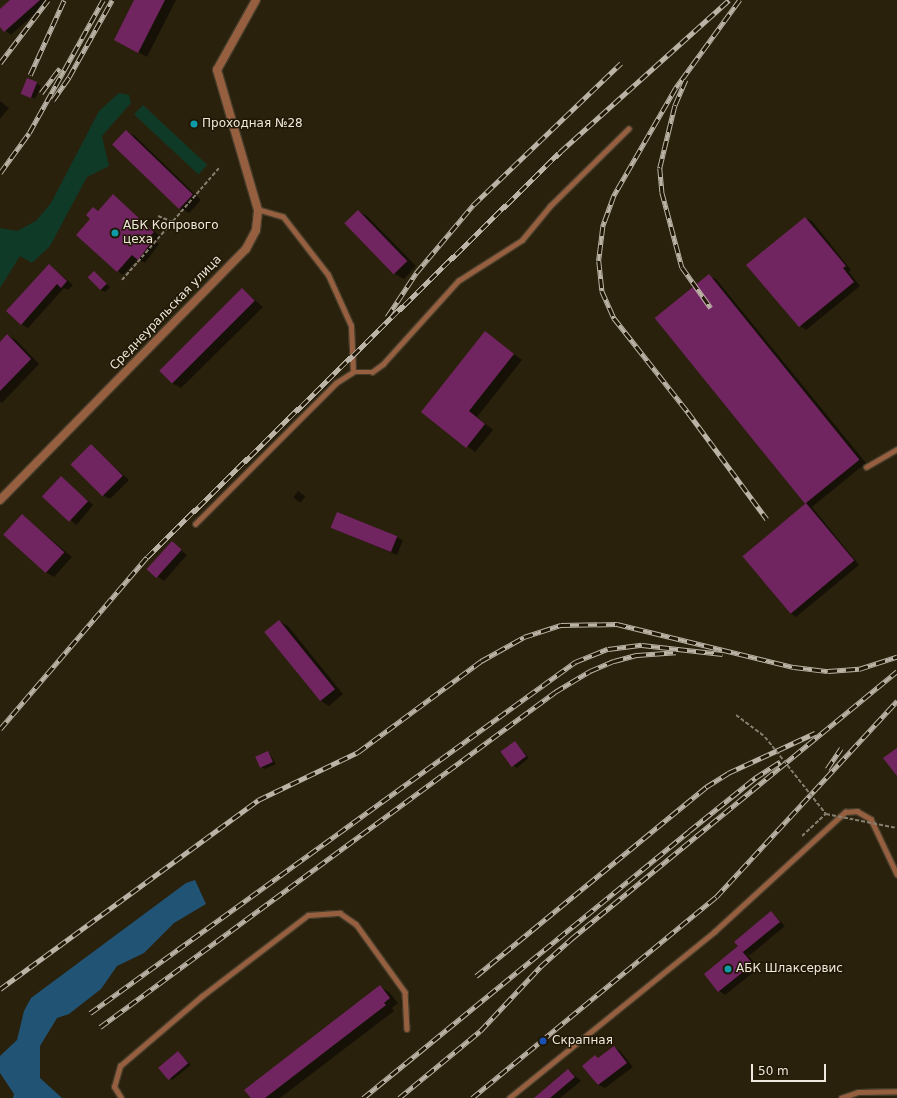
<!DOCTYPE html>
<html>
<head>
<meta charset="utf-8">
<style>
	body { margin:0 }
	#map { position:relative; width:897px; height:1098px; overflow:hidden; background:#2a210d; font-family:"DejaVu Sans",sans-serif }
	div>[style] { position:absolute }
	.green>* { inset:0; background:#0f3a27; transform-origin:0 0 }
	.water>* { inset:0; background:#215375 }
	.shadow>* { inset:0; background:#0007; transform-origin:0 0 }
	.building>* { inset:0; background:#702561; transform-origin:0 0 }
	.path>* { height:2px; margin-top:-1px; transform-origin:0; background:repeating-linear-gradient(90deg,#867e6e 0 4px,transparent 0 6px) }
	.roads { filter:drop-shadow(1px 0 #463d2a) drop-shadow(-1px 0 #463d2a) drop-shadow(0 1px #463d2a) drop-shadow(0 -1px #463d2a) }
	.lane>* { height:4.5px; margin:-2.25px; padding:0 2.25px; transform-origin:2.25px; border-radius:2.25px; background:#966040 }
	.street>* { height:8px; margin:-4px; padding:0 4px; transform-origin:4px; border-radius:4px; background:#966040 }
	.rail>* { height:4.5px; margin-top:-2.25px; transform-origin:0; background:repeating-linear-gradient(90deg,#201704 0 9px,#bbb4a6 0 18px); box-sizing:border-box; border-block:1px solid #bbb4a6 }
	.path-bridge>* { height:2px; margin-top:-1px; transform-origin:0; background:repeating-linear-gradient(90deg,#867e6e 0 4px,transparent 0 6px) }
	.dots>* { width:11px; height:11px; translate:-50% -50%; box-sizing:border-box; border:2px solid #201704; border-radius:50% }
	span { translate:-50% -50%; white-space:nowrap; text-align:center; line-height:1.15; -webkit-text-stroke:3px #201704; paint-order:stroke }
	.poi-label { font-size:12px; color:#efe8dc }
	.left { translate:0 -50%; text-align:left }
	.street-label { font-size:12px; color:#efe8dc }
	.scale { position:absolute; left:751px; top:1064px; width:75px; height:18px; box-sizing:border-box; border:2px solid #efe8dc; border-top:0; padding-left:5px; font-size:12px; line-height:14px; white-space:nowrap; color:#efe8dc; -webkit-text-stroke:3px #201704; paint-order:stroke }
</style>
</head>
<body>
<div id="map">
	<div class="green">
		<i style="clip-path:polygon(119px 93px,129px 95px,131px 103px,102px 136px,109px 166px,87px 177px,50px 246px,32px 263px,20px 256px,0 288px,0 228px,17px 231px,36px 221px,51px 203px,99px 111px)"></i>
		<i style="left:143px;top:105px;width:88px;height:13px;rotate:43deg"></i>
	</div>
	<div class="water">
		<i style="clip-path:polygon(195px 880px,206px 904px,174px 923px,144px 953px,117px 966px,101px 989px,69px 1014px,57px 1018px,40px 1046px,40px 1078px,62px 1098px,13px 1098px,14px 1094px,0 1073px,0 1056px,17px 1040px,24px 1011px,31px 998px,186px 883px)"></i>
	</div>
	<div class="shadow">
		<i style="clip-path:polygon(11px 0,50px 0,11px 35px,0 26px,0 10px)"></i>
		<i style="clip-path:polygon(135px 0,176px 0,147px 57px,115px 39px)"></i>
		<i style="clip-path:polygon(28px 79px,41px 86px,35px 99px,26px 95px)"></i>
		<i style="clip-path:polygon(0 101px,9px 108px,0 119px)"></i>
		<i style="clip-path:polygon(126px 131px,135px 136px,201px 200px,189px 213px,180px 208px,114px 144px)"></i>
		<i style="clip-path:polygon(113px 195px,160px 236px,155px 241px,159px 244px,145px 263px,138px 259px,123px 275px,117px 271px,92px 219px,94px 208px,99px 211px)"></i>
		<i style="clip-path:polygon(358px 211px,367px 216px,416px 266px,404px 279px,395px 274px)"></i>
		<i style="clip-path:polygon(805px 218px,812px 221px,851px 270px,849px 272px,860px 286px,806px 330px,800px 326px)"></i>
		<i style="clip-path:polygon(49px 265px,73px 285px,68px 290px,64px 288px,28px 328px,21px 324px)"></i>
		<i style="clip-path:polygon(94px 273px,110px 287px,105px 292px,101px 290px)"></i>
		<i style="clip-path:polygon(709px 276px,716px 279px,866px 463px,812px 507px,859px 565px,796px 617px,790px 613px,743px 556px,807px 503px,656px 319px)"></i>
		<i style="clip-path:polygon(242px 289px,263px 307px,181px 388px,172px 383px,160px 370px)"></i>
		<i style="clip-path:polygon(485px 333px,522px 360px,477px 417px,493px 430px,475px 452px,423px 412px)"></i>
		<i style="clip-path:polygon(7px 335px,16px 340px,39px 364px,2px 403px,0 402px,0 343px)"></i>
		<i style="clip-path:polygon(91px 446px,129px 480px,110px 499px,104px 496px)"></i>
		<i style="left:61px;top:478px;width:42px;height:26px;rotate:40deg"></i>
		<i style="left:298px;top:491px;width:9px;height:8px;rotate:36deg"></i>
		<i style="clip-path:polygon(22px 515px,72px 557px,54px 577px,45px 572px)"></i>
		<i style="clip-path:polygon(332px 528px,396px 537px,403px 540px,397px 555px)"></i>
		<i style="clip-path:polygon(172px 543px,187px 555px,164px 581px,158px 577px)"></i>
		<i style="clip-path:polygon(279px 621px,288px 626px,343px 694px,329px 706px,321px 701px,266px 633px)"></i>
		<i style="left:515px;top:742px;width:21px;height:16px;rotate:49deg"></i>
		<i style="clip-path:polygon(268px 752px,276px 764px,265px 769px,261px 767px)"></i>
		<i style="clip-path:polygon(771px 912px,785px 926px,750px 955px,746px 953px,759px 968px,725px 995px,719px 991px,740px 946px)"></i>
		<i style="clip-path:polygon(380px 987px,389px 992px,398px 1003px,392px 1008px,394px 1011px,280px 1098px,252px 1098px)"></i>
		<i style="clip-path:polygon(614px 1047px,620px 1051px,633px 1067px,605px 1088px,598px 1085px,584px 1066px,596px 1056px,599px 1059px)"></i>
		<i style="clip-path:polygon(178px 1052px,191px 1065px,172px 1080px,159px 1067px)"></i>
		<i style="clip-path:polygon(569px 1070px,581px 1081px,560px 1098px,536px 1098px)"></i>
	</div>
	<div class="building">
		<i style="clip-path:polygon(10px 0,40px 0,4px 32px,0 27px,0 9px)"></i>
		<i style="clip-path:polygon(134px 0,165px 0,138px 53px,114px 40px)"></i>
		<i style="left:27px;top:78px;width:11px;height:17px;rotate:22deg"></i>
		<i style="left:126px;top:130px;width:93px;height:20px;rotate:44deg"></i>
		<i style="clip-path:polygon(113px 194px,154px 232px,149px 237px,153px 240px,138px 260px,132px 255px,117px 272px,76px 235px,90px 219px,86px 215px,93px 207px,98px 211px)"></i>
		<i style="left:358px;top:210px;width:71px;height:19px;rotate:46deg"></i>
		<i style="clip-path:polygon(805px 217px,846px 266px,843px 268px,854px 282px,799px 327px,746px 265px)"></i>
		<i style="clip-path:polygon(49px 264px,67px 281px,61px 288px,57px 284px,21px 325px,6px 311px)"></i>
		<i style="left:94px;top:271px;width:18px;height:9px;rotate:45deg"></i>
		<i style="left:709px;top:274px;width:239px;height:70px;rotate:51deg"></i>
		<i style="left:242px;top:288px;width:18px;height:117px;rotate:45deg"></i>
		<i style="clip-path:polygon(485px 331px,514px 354px,469px 411px,485px 424px,466px 448px,421px 412px)"></i>
		<i style="clip-path:polygon(7px 334px,31px 359px,0 391px,0 342px)"></i>
		<i style="left:91px;top:444px;width:45px;height:29px;rotate:45deg"></i>
		<i style="left:61px;top:476px;width:37px;height:28px;rotate:43deg"></i>
		<i style="left:806px;top:503px;width:75px;height:83px;rotate:50deg"></i>
		<i style="left:337px;top:512px;width:65px;height:17px;rotate:22deg"></i>
		<i style="left:22px;top:514px;width:57px;height:28px;rotate:42deg"></i>
		<i style="left:172px;top:541px;width:13px;height:38px;rotate:42deg"></i>
		<i style="left:279px;top:620px;width:89px;height:19px;rotate:51deg"></i>
		<i style="left:515px;top:741px;width:19px;height:18px;rotate:54deg"></i>
		<i style="clip-path:polygon(897px 748px,897px 776px,883px 758px)"></i>
		<i style="left:268px;top:751px;width:12px;height:14px;rotate:66deg"></i>
		<i style="clip-path:polygon(771px 911px,780px 922px,743px 952px,741px 950px,753px 964px,718px 992px,704px 974px,738px 946px,734px 942px)"></i>
		<i style="clip-path:polygon(380px 985px,390px 998px,384px 1003px,386px 1005px,265px 1098px,251px 1098px,244px 1090px)"></i>
		<i style="clip-path:polygon(614px 1046px,627px 1063px,598px 1085px,582px 1066px,595px 1055px,598px 1058px)"></i>
		<i style="left:178px;top:1051px;width:16px;height:26px;rotate:50deg"></i>
		<i style="clip-path:polygon(568px 1069px,575px 1077px,550px 1098px,534px 1098px)"></i>
	</div>
	<div class="path">
		<i style="left:158px;top:216px;width:16px;rotate:22deg"></i>
		<i style="left:122px;top:280px;width:148px;rotate:-49.1deg"></i>
		<i style="left:736px;top:715px;width:36px;rotate:37deg"></i>
		<i style="left:802px;top:836px;width:33px;rotate:-43deg"></i>
	</div>
	<div class="roads">
		<div class="lane">
			<i style="left:353px;top:372px;width:19px"></i>
			<i style="left:372px;top:372px;width:14px;rotate:-36deg"></i>
			<i style="left:383px;top:364px;width:112px;rotate:-47.9deg"></i>
			<i style="left:458px;top:281px;width:76px;rotate:-32.6deg"></i>
			<i style="left:522px;top:240px;width:44px;rotate:-50.5deg"></i>
			<i style="left:550px;top:206px;width:110px;rotate:-44.6deg"></i>
			<i style="left:866px;top:467px;width:36px;rotate:-30deg"></i>
			<i style="left:195px;top:524px;width:199px;rotate:-45deg"></i>
			<i style="left:336px;top:383px;width:20px;rotate:-33deg"></i>
			<i style="left:353px;top:372px;width:46px;rotate:-92.5deg"></i>
			<i style="left:351px;top:326px;width:56px;rotate:-114.3deg"></i>
			<i style="left:328px;top:275px;width:73px;rotate:-127.8deg"></i>
			<i style="left:283px;top:217px;width:26px;rotate:-164deg"></i>
			<i style="left:121px;top:1098px;width:13px;rotate:-122deg"></i>
			<i style="left:114px;top:1087px;width:22px;rotate:-74deg"></i>
			<i style="left:120px;top:1066px;width:108px;rotate:-40.5deg"></i>
			<i style="left:202px;top:996px;width:133px;rotate:-37.4deg"></i>
			<i style="left:308px;top:915px;width:32px;rotate:-4deg"></i>
			<i style="left:340px;top:913px;width:19px;rotate:35deg"></i>
			<i style="left:356px;top:924px;width:84px;rotate:54.2deg"></i>
			<i style="left:405px;top:992px;width:37px;rotate:87deg"></i>
			<i style="left:509px;top:1098px;width:264px;rotate:-39deg"></i>
			<i style="left:714px;top:932px;width:178px;rotate:-42.5deg"></i>
			<i style="left:845px;top:812px;width:12px;rotate:-5deg"></i>
			<i style="left:857px;top:811px;width:16px;rotate:30deg"></i>
			<i style="left:871px;top:819px;width:61px;rotate:64.7deg"></i>
			<i style="left:841px;top:1098px;width:18px;rotate:-19deg"></i>
			<i style="left:858px;top:1092px;width:39px;rotate:-1deg"></i>
		</div>
		<div class="street">
			<i style="left:0;top:500px;width:351px;rotate:-45.6deg"></i>
			<i style="left:246px;top:249px;width:21px;rotate:-62deg"></i>
			<i style="left:256px;top:230px;width:20px;rotate:-84deg"></i>
			<i style="left:258px;top:210px;width:146px;rotate:-106.3deg"></i>
			<i style="left:217px;top:70px;width:80px;rotate:-60.9deg"></i>
		</div>
	</div>
	<div class="rail">
		<i style="left:740px;top:0;width:109px;rotate:126deg"></i>
		<i style="left:676px;top:88px;width:125px;rotate:119.9deg"></i>
		<i style="left:614px;top:196px;width:33px;rotate:110deg"></i>
		<i style="left:603px;top:227px;width:34px;rotate:97deg"></i>
		<i style="left:599px;top:261px;width:30px;rotate:84deg"></i>
		<i style="left:602px;top:291px;width:30px;rotate:66deg"></i>
		<i style="left:614px;top:318px;width:120px;rotate:51.8deg"></i>
		<i style="left:688px;top:412px;width:133px;rotate:53.6deg"></i>
		<i style="left:0;top:63px;width:79px;rotate:-52.7deg"></i>
		<i style="left:30px;top:75px;width:82px;rotate:-65.6deg"></i>
		<i style="left:686px;top:80px;width:28px;rotate:113deg"></i>
		<i style="left:675px;top:106px;width:64px;rotate:103.6deg"></i>
		<i style="left:660px;top:168px;width:24px;rotate:85deg"></i>
		<i style="left:662px;top:192px;width:78px;rotate:75.1deg"></i>
		<i style="left:682px;top:267px;width:50px;rotate:54.7deg"></i>
		<i style="left:41px;top:93px;width:31px;rotate:-53deg"></i>
		<i style="left:53px;top:100px;width:28px;rotate:-55deg"></i>
		<i style="left:69px;top:77px;width:88px;rotate:-60.8deg"></i>
		<i style="left:0;top:173px;width:49px;rotate:-54.1deg"></i>
		<i style="left:29px;top:133px;width:152px;rotate:-60.9deg"></i>
		<i style="left:387px;top:317px;width:53px;rotate:-56.6deg"></i>
		<i style="left:416px;top:273px;width:89px;rotate:-50deg"></i>
		<i style="left:473px;top:205px;width:205px;rotate:-43.8deg"></i>
		<i style="left:0;top:729px;width:226px;rotate:-49.5deg"></i>
		<i style="left:147px;top:557px;width:578px;rotate:-44.44deg"></i>
		<i style="left:560px;top:152px;width:227px;rotate:-42deg"></i>
		<i style="left:827px;top:769px;width:25px;rotate:-56deg"></i>
		<i style="left:476px;top:976px;width:298px;rotate:-39.4deg"></i>
		<i style="left:706px;top:787px;width:26px;rotate:-32deg"></i>
		<i style="left:728px;top:773px;width:96px;rotate:-24.7deg"></i>
		<i style="left:0;top:989px;width:320px;rotate:-36.2deg"></i>
		<i style="left:258px;top:800px;width:111px;rotate:-25.6deg"></i>
		<i style="left:358px;top:752px;width:153px;rotate:-36.5deg"></i>
		<i style="left:481px;top:661px;width:49px;rotate:-29.2deg"></i>
		<i style="left:524px;top:637px;width:39px;rotate:-18deg"></i>
		<i style="left:561px;top:625px;width:56px;rotate:-1deg"></i>
		<i style="left:617px;top:624px;width:182px;rotate:13.7deg"></i>
		<i style="left:794px;top:667px;width:34px;rotate:7deg"></i>
		<i style="left:828px;top:671px;width:31px;rotate:-4deg"></i>
		<i style="left:859px;top:669px;width:40px;rotate:-18deg"></i>
		<i style="left:90px;top:1013px;width:599px;rotate:-35.89deg"></i>
		<i style="left:575px;top:662px;width:35px;rotate:-22deg"></i>
		<i style="left:608px;top:649px;width:34px;rotate:-7deg"></i>
		<i style="left:642px;top:645px;width:81px;rotate:6.4deg"></i>
		<i style="left:100px;top:1027px;width:565px;rotate:-36.36deg"></i>
		<i style="left:555px;top:692px;width:41px;rotate:-31deg"></i>
		<i style="left:590px;top:671px;width:26px;rotate:-23deg"></i>
		<i style="left:614px;top:661px;width:24px;rotate:-15deg"></i>
		<i style="left:637px;top:655px;width:39px;rotate:-4deg"></i>
		<i style="left:363px;top:1098px;width:421px;rotate:-39.3deg"></i>
		<i style="left:689px;top:831px;width:85px;rotate:-38.8deg"></i>
		<i style="left:755px;top:778px;width:30px;rotate:-33deg"></i>
		<i style="left:399px;top:1098px;width:105px;rotate:-39.6deg"></i>
		<i style="left:480px;top:1031px;width:88px;rotate:-46.8deg"></i>
		<i style="left:540px;top:967px;width:42px;rotate:-42.1deg"></i>
		<i style="left:571px;top:939px;width:422px;rotate:-39.4deg"></i>
		<i style="left:472px;top:1098px;width:316px;rotate:-39.5deg"></i>
		<i style="left:716px;top:897px;width:267px;rotate:-47.3deg"></i>
	</div>
	<div class="path-bridge">
		<i style="left:765px;top:737px;width:98px;rotate:51.6deg"></i>
		<i style="left:826px;top:814px;width:72px;rotate:11.2deg"></i>
	</div>
	<div class="dots">
		<i style="left:194px;top:124px;background:#0f9aa8"></i>
		<i style="left:115px;top:233px;background:#0f9aa8"></i>
		<i style="left:728px;top:969px;background:#0f9aa8"></i>
		<i style="left:543px;top:1041px;background:#1a4fb4"></i>
	</div>
	<div class="poi-label">
		<span class="left" style="left:202px;top:124px">Проходная №28</span>
		<span class="left" style="left:123px;top:233px">АБК Копрового<br>цеха</span>
		<span class="left" style="left:736px;top:969px">АБК Шлаксервис</span>
		<span class="left" style="left:552px;top:1041px">Скрапная</span>
	</div>
	<div class="street-label">
		<span style="left:166px;top:313px;rotate:-46deg">Среднеуральская улица</span>
	</div>
	<div class="scale">50 m</div>
</div>
</body>
</html>
